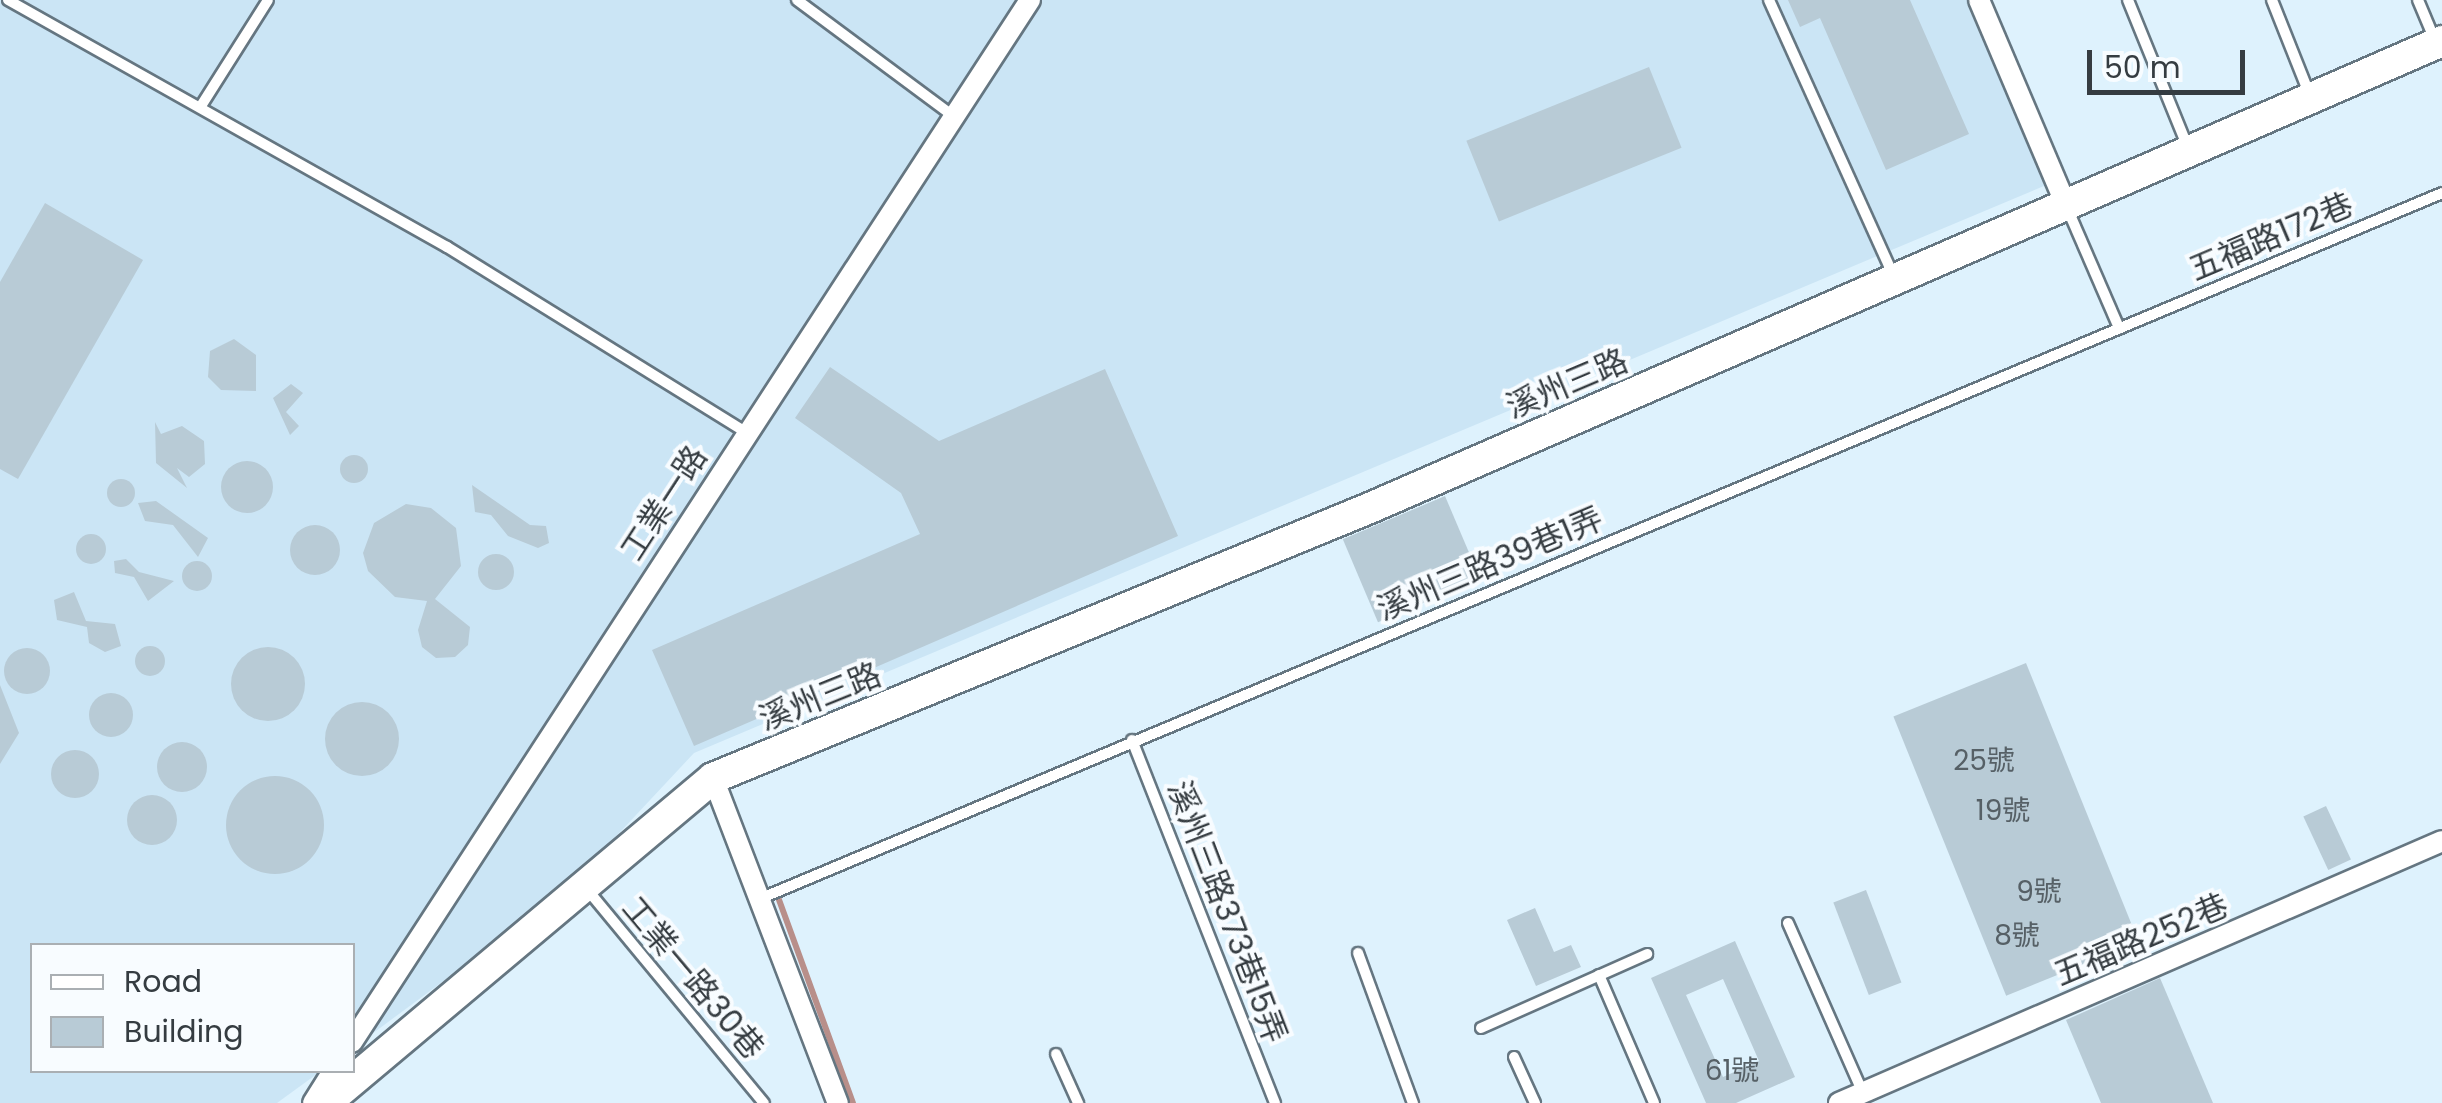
<!DOCTYPE html>
<html>
<head>
<meta charset="utf-8">
<style>
	body { margin:0 }
	#map { position:relative; width:2442px; height:1103px; overflow:hidden; background:#def2fd; font-family:Poppins,"Noto Sans TC",sans-serif }
	div>[style] { position:absolute }
	.built>* { inset:0; background:#cbe5f5 }
	.stream>* { height:6px; margin:-3px; padding:0 3px; transform-origin:3px; border-radius:3px; background:#b88f8a }
	.building>* { inset:0; background:#b8cbd6; transform-origin:0 0 }
	.round { border-radius:50% }
	.roads { filter:drop-shadow(2px 0 #657681) drop-shadow(-2px 0 #657681) drop-shadow(0 2px #657681) drop-shadow(0 -2px #657681) }
	.lane>* { height:10px; margin:-5px; padding:0 5px; transform-origin:5px; border-radius:5px; background:#fff }
	.street>* { height:20px; margin:-10px; padding:0 10px; transform-origin:10px; border-radius:10px; background:#fff }
	.secondary>* { height:30px; margin:-15px; padding:0 15px; transform-origin:15px; border-radius:15px; background:#fff }
	span { translate:-50% -50%; white-space:nowrap; text-align:center; line-height:1.15; -webkit-text-stroke:8px #f8fcff; paint-order:stroke }
	.number-label { font-size:28px; color:#566066 }
	.number-label span { -webkit-text-stroke-width:0 }
	.street-label { font-size:32px; color:#353c41 }
	.legend { position:absolute; left:30px; top:943px; width:325px; height:130px; box-sizing:border-box; background:#f8fcff; border:2px solid #aaafb3; margin:0; padding:12px 18px; list-style:none; font-size:30px; color:#353c41 }
	.legend li { display:flex; align-items:center; gap:20px; height:50px }
	.legend b { width:50px; border:2px solid #aaafb3 }
	.scale { position:absolute; left:2087px; top:50px; width:158px; height:45px; box-sizing:border-box; border:5px solid #353c41; border-top:0; padding-left:12px; font-size:30px; line-height:35px; white-space:nowrap; color:#353c41; -webkit-text-stroke:8px #f8fcff; paint-order:stroke }
</style>
</head>
<body>
<div id="map">
	<div class="built">
		<i style="clip-path:polygon(0 0,1988px 0,2063px 178px,694px 753px,565px 891px,353px 1048px,352px 946px,32px 946px,32px 1070px,321px 1071px,277px 1103px,0 1103px)"></i>
	</div>
	<div class="stream">
		<i style="left:778px;top:897px;width:219px;rotate:70deg"></i>
	</div>
	<div class="building">
		<i style="clip-path:polygon(1788px 0,1910px 0,1969px 134px,1886px 170px,1820px 18px,1800px 27px)"></i>
		<i style="left:1649px;top:67px;width:87px;height:197px;rotate:68deg"></i>
		<i style="clip-path:polygon(45px 203px,143px 260px,18px 479px,0 469px,0 282px)"></i>
		<i style="clip-path:polygon(234px 339px,256px 355px,256px 391px,221px 390px,208px 377px,210px 351px)"></i>
		<i style="clip-path:polygon(830px 367px,939px 441px,1105px 369px,1178px 536px,694px 746px,652px 650px,920px 534px,901px 493px,795px 418px)"></i>
		<i style="clip-path:polygon(291px 384px,303px 393px,286px 412px,299px 426px,290px 435px,273px 398px)"></i>
		<i style="clip-path:polygon(155px 422px,161px 434px,182px 426px,204px 441px,205px 464px,189px 477px,177px 468px,187px 488px,156px 463px)"></i>
		<i class="round" style="left:340px;top:455px;width:28px;height:28px"></i>
		<i class="round" style="left:221px;top:461px;width:52px;height:52px"></i>
		<i class="round" style="left:107px;top:479px;width:28px;height:28px"></i>
		<i style="clip-path:polygon(472px 485px,530px 525px,546px 526px,549px 543px,538px 548px,508px 536px,491px 515px,475px 512px)"></i>
		<i style="left:1445px;top:496px;width:90px;height:111px;rotate:67deg"></i>
		<i style="clip-path:polygon(156px 501px,208px 538px,198px 557px,173px 525px,145px 521px,138px 503px)"></i>
		<i style="clip-path:polygon(406px 504px,431px 508px,456px 528px,461px 566px,435px 599px,470px 627px,468px 645px,455px 657px,436px 658px,422px 647px,418px 630px,427px 601px,395px 597px,368px 571px,363px 553px,374px 523px)"></i>
		<i class="round" style="left:290px;top:525px;width:50px;height:50px"></i>
		<i class="round" style="left:76px;top:534px;width:30px;height:30px"></i>
		<i class="round" style="left:478px;top:554px;width:36px;height:36px"></i>
		<i style="clip-path:polygon(126px 559px,139px 572px,174px 581px,148px 601px,134px 577px,115px 573px,114px 561px)"></i>
		<i class="round" style="left:182px;top:561px;width:30px;height:30px"></i>
		<i style="clip-path:polygon(74px 592px,86px 621px,115px 624px,121px 646px,105px 652px,89px 643px,87px 627px,57px 620px,54px 600px)"></i>
		<i class="round" style="left:135px;top:646px;width:30px;height:30px"></i>
		<i class="round" style="left:231px;top:647px;width:74px;height:74px"></i>
		<i class="round" style="left:4px;top:648px;width:46px;height:46px"></i>
		<i style="left:2026px;top:663px;width:301px;height:143px;rotate:68deg"></i>
		<i style="clip-path:polygon(0 685px,19px 733px,0 764px)"></i>
		<i class="round" style="left:89px;top:693px;width:44px;height:44px"></i>
		<i class="round" style="left:325px;top:702px;width:74px;height:74px"></i>
		<i class="round" style="left:157px;top:742px;width:50px;height:50px"></i>
		<i class="round" style="left:51px;top:750px;width:48px;height:48px"></i>
		<i class="round" style="left:226px;top:776px;width:98px;height:98px"></i>
		<i class="round" style="left:127px;top:795px;width:50px;height:50px"></i>
		<i style="left:2326px;top:806px;width:59px;height:25px;rotate:65deg"></i>
		<i style="left:1866px;top:890px;width:99px;height:35px;rotate:69deg"></i>
		<i style="clip-path:polygon(1535px 908px,1554px 952px,1571px 945px,1581px 967px,1536px 986px,1507px 920px)"></i>
		<i style="clip-path:polygon(evenodd,1735px 941px,1795px 1077px,1736px 1103px,1706px 1103px,1651px 978px,1735px 941px,1723px 979px,1759px 1061px,1723px 1077px,1686px 995px,1723px 979px)"></i>
		<i style="clip-path:polygon(2160px 978px,2213px 1103px,2101px 1103px,2066px 1020px)"></i>
	</div>
	<div class="roads">
		<div class="lane">
			<i style="left:8px;top:0;width:504px;rotate:29.36deg"></i>
			<i style="left:447px;top:247px;width:351px;rotate:31.8deg"></i>
			<i style="left:797px;top:0;width:198px;rotate:36.6deg"></i>
			<i style="left:1769px;top:0;width:302px;rotate:65.7deg"></i>
			<i style="left:2128px;top:0;width:162px;rotate:67.9deg"></i>
			<i style="left:2272px;top:0;width:100px;rotate:68.3deg"></i>
			<i style="left:2418px;top:0;width:41px;rotate:67.2deg"></i>
			<i style="left:201px;top:106px;width:125px;rotate:-57.7deg"></i>
			<i style="left:2068px;top:210px;width:129px;rotate:66.6deg"></i>
			<i style="left:1132px;top:740px;width:390px;rotate:68.5deg"></i>
			<i style="left:586px;top:888px;width:279px;rotate:50.4deg"></i>
			<i style="left:757px;top:900px;width:1827px;rotate:-22.76deg"></i>
			<i style="left:1788px;top:923px;width:186px;rotate:66.2deg"></i>
			<i style="left:1358px;top:953px;width:160px;rotate:69.9deg"></i>
			<i style="left:1599px;top:975px;width:139px;rotate:66.7deg"></i>
			<i style="left:1481px;top:1028px;width:182px;rotate:-24deg"></i>
			<i style="left:1056px;top:1054px;width:54px;rotate:65.8deg"></i>
			<i style="left:1514px;top:1057px;width:51px;rotate:65.5deg"></i>
		</div>
		<div class="street">
			<i style="left:1979px;top:0;width:220px;rotate:67deg"></i>
			<i style="left:713px;top:778px;width:348px;rotate:69deg"></i>
			<i style="left:352px;top:1042px;width:1243px;rotate:-56.95deg"></i>
			<i style="left:313px;top:1103px;width:39px;rotate:-58deg"></i>
			<i style="left:1839px;top:1103px;width:657px;rotate:-23.48deg"></i>
		</div>
		<div class="secondary">
			<i style="left:326px;top:1103px;width:505px;rotate:-40.02deg"></i>
			<i style="left:713px;top:778px;width:713px;rotate:-22.35deg"></i>
			<i style="left:1372px;top:507px;width:1167px;rotate:-23.53deg"></i>
		</div>
	</div>
	<div class="number-label">
		<span style="left:1984px;top:761px">25號</span>
		<span style="left:2003px;top:811px">19號</span>
		<span style="left:2039px;top:892px">9號</span>
		<span style="left:2017px;top:936px">8號</span>
		<span style="left:1732px;top:1071px">61號</span>
	</div>
	<div class="street-label">
		<span style="left:2271px;top:237px;rotate:-23deg">五福路172巷</span>
		<span style="left:1567px;top:384px;rotate:-23deg">溪州三路</span>
		<span style="left:664px;top:503px;rotate:-57deg">工業一路</span>
		<span style="left:1490px;top:564px;rotate:-23deg">溪州三路39巷1弄</span>
		<span style="left:820px;top:697px;rotate:-22deg">溪州三路</span>
		<span style="left:1227px;top:912px;rotate:69deg">溪州三路373巷15弄</span>
		<span style="left:2141px;top:940px;rotate:-23deg">五福路252巷</span>
		<span style="left:693px;top:978px;rotate:50deg">工業一路30巷</span>
	</div>
	<ul class="legend">
	<li><b style="height:12px;background:#fff"></b>Road</li>
	<li><b style="height:28px;background:#b8cbd6"></b>Building</li>
	</ul>
	<div class="scale">50 m</div>
</div>
</body>
</html>
